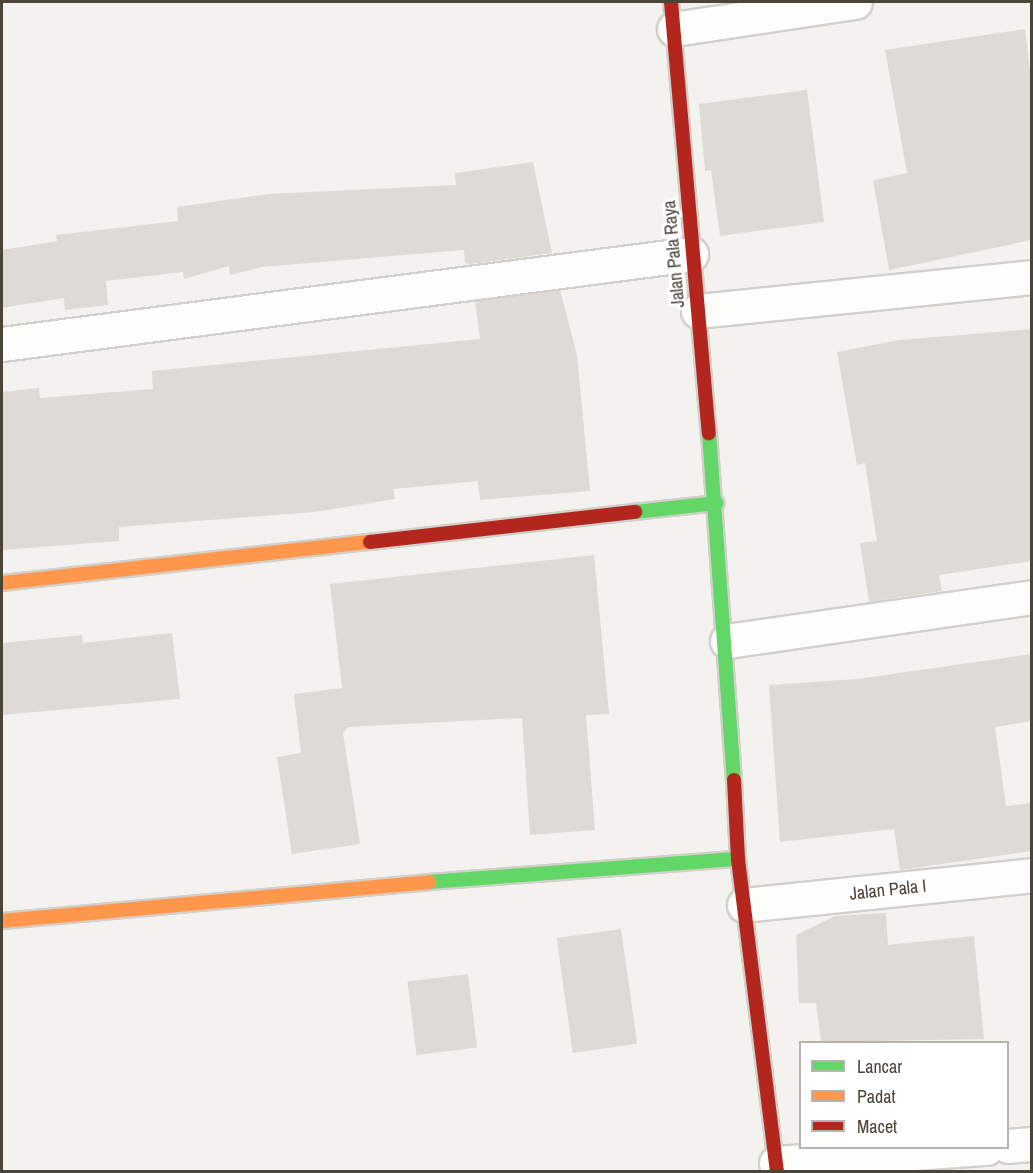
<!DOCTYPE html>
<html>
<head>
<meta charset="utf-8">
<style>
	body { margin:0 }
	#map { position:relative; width:1033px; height:1173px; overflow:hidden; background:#f4f2ee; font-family:"Archivo Narrow",sans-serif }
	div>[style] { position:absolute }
	.building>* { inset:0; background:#dedbd6; transform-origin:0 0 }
	.roads { filter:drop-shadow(2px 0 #d2d0cb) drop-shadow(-2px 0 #d2d0cb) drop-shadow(0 2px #d2d0cb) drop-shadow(0 -2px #d2d0cb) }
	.street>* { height:33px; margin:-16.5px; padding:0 16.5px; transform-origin:16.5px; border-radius:16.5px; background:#fdfdfc }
	.fast>* { height:14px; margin:-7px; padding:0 7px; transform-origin:7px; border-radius:7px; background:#63d668 }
	.slow>* { height:14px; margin:-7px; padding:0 7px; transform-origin:7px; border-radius:7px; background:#ff974d }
	.jam>* { height:14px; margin:-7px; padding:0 7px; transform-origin:7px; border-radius:7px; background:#b3261e }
	span { translate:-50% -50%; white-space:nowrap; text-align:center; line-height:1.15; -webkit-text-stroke:6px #fff; paint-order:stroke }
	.street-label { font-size:18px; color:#4b4439 }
	.frame { position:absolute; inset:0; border:3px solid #4b4439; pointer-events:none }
	.legend { position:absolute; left:799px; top:1041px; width:210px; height:108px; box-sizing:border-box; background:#fff; border:2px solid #b7b4b0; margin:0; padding:8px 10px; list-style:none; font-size:18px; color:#4b4439 }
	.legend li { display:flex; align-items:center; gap:12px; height:30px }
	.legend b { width:30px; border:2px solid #b7b4b0 }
</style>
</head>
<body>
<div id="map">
	<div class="building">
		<i style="clip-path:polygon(1025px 29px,1032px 87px,1032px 240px,889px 270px,873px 180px,907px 173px,885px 50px)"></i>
		<i style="clip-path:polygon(807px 90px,824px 222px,720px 236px,711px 170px,705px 171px,699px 104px)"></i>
		<i style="clip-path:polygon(533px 162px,552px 253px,471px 264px,465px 263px,464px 250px,262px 267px,230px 275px,229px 266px,184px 279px,183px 272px,106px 281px,108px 305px,65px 310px,64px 298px,2px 308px,2px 250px,57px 241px,56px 235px,178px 221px,177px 207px,269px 194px,456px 185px,455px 173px)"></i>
		<i style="clip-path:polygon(560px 290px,577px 355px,590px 491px,480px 500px,478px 481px,393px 489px,395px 499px,315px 512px,119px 527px,119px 541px,2px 550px,2px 392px,39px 388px,40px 398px,153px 389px,152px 371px,480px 339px,475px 301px)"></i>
		<i style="clip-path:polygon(1032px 329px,1032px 561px,939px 575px,942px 591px,869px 602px,860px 543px,877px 541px,865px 463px,857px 465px,837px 352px,899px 340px)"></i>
		<i style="clip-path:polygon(594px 555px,609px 714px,586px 715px,595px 830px,530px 835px,522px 718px,348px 727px,343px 733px,360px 844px,292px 854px,277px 757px,301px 753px,294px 694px,342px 688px,330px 584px)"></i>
		<i style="clip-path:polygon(172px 633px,180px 699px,2px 715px,2px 643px,82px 635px,83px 643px)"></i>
		<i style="clip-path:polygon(1032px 654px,1032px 721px,995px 727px,1006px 806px,1032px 803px,1032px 851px,900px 870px,894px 829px,780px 842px,769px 685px,857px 679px)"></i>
		<i style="clip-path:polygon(886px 913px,888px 945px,974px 936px,984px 1039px,821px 1042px,816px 1003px,799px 1003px,796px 935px,835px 916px)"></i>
		<i style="left:621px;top:929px;width:116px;height:65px;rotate:82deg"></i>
		<i style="left:468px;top:974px;width:74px;height:61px;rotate:83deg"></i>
	</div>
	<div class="roads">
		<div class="street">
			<i style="left:674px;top:29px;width:183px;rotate:-8.5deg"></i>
			<i style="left:698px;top:311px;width:336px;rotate:-5.8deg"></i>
			<i style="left:2px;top:344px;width:695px;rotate:-7.44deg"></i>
			<i style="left:727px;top:641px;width:308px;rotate:-8.2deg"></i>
			<i style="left:744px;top:905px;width:290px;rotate:-5.9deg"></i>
			<i style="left:1008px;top:1146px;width:24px;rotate:-5deg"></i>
			<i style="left:776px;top:1163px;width:211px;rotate:-4.1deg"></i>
		</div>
		<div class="fast">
			<i style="left:709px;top:433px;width:348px;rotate:85.9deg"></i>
			<i style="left:635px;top:512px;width:82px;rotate:-6.3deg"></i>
			<i style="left:429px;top:882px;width:310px;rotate:-4.3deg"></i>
		</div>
		<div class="slow">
			<i style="left:2px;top:583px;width:370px;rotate:-6.4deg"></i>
			<i style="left:2px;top:921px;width:429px;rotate:-5.2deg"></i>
		</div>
		<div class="jam">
			<i style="left:671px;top:2px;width:433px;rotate:85deg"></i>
			<i style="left:370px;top:542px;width:267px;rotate:-6.5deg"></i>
			<i style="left:734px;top:780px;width:79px;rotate:87.1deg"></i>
			<i style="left:738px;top:859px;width:315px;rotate:82.9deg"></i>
		</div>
	</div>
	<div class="street-label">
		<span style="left:674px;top:254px;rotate:-95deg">Jalan Pala Raya</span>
		<span style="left:888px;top:890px;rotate:-6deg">Jalan Pala I</span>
	</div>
	<div class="frame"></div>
	<ul class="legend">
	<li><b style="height:8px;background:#63d668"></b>Lancar</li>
	<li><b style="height:8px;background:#ff974d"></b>Padat</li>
	<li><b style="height:8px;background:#b3261e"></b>Macet</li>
	</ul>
</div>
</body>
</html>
